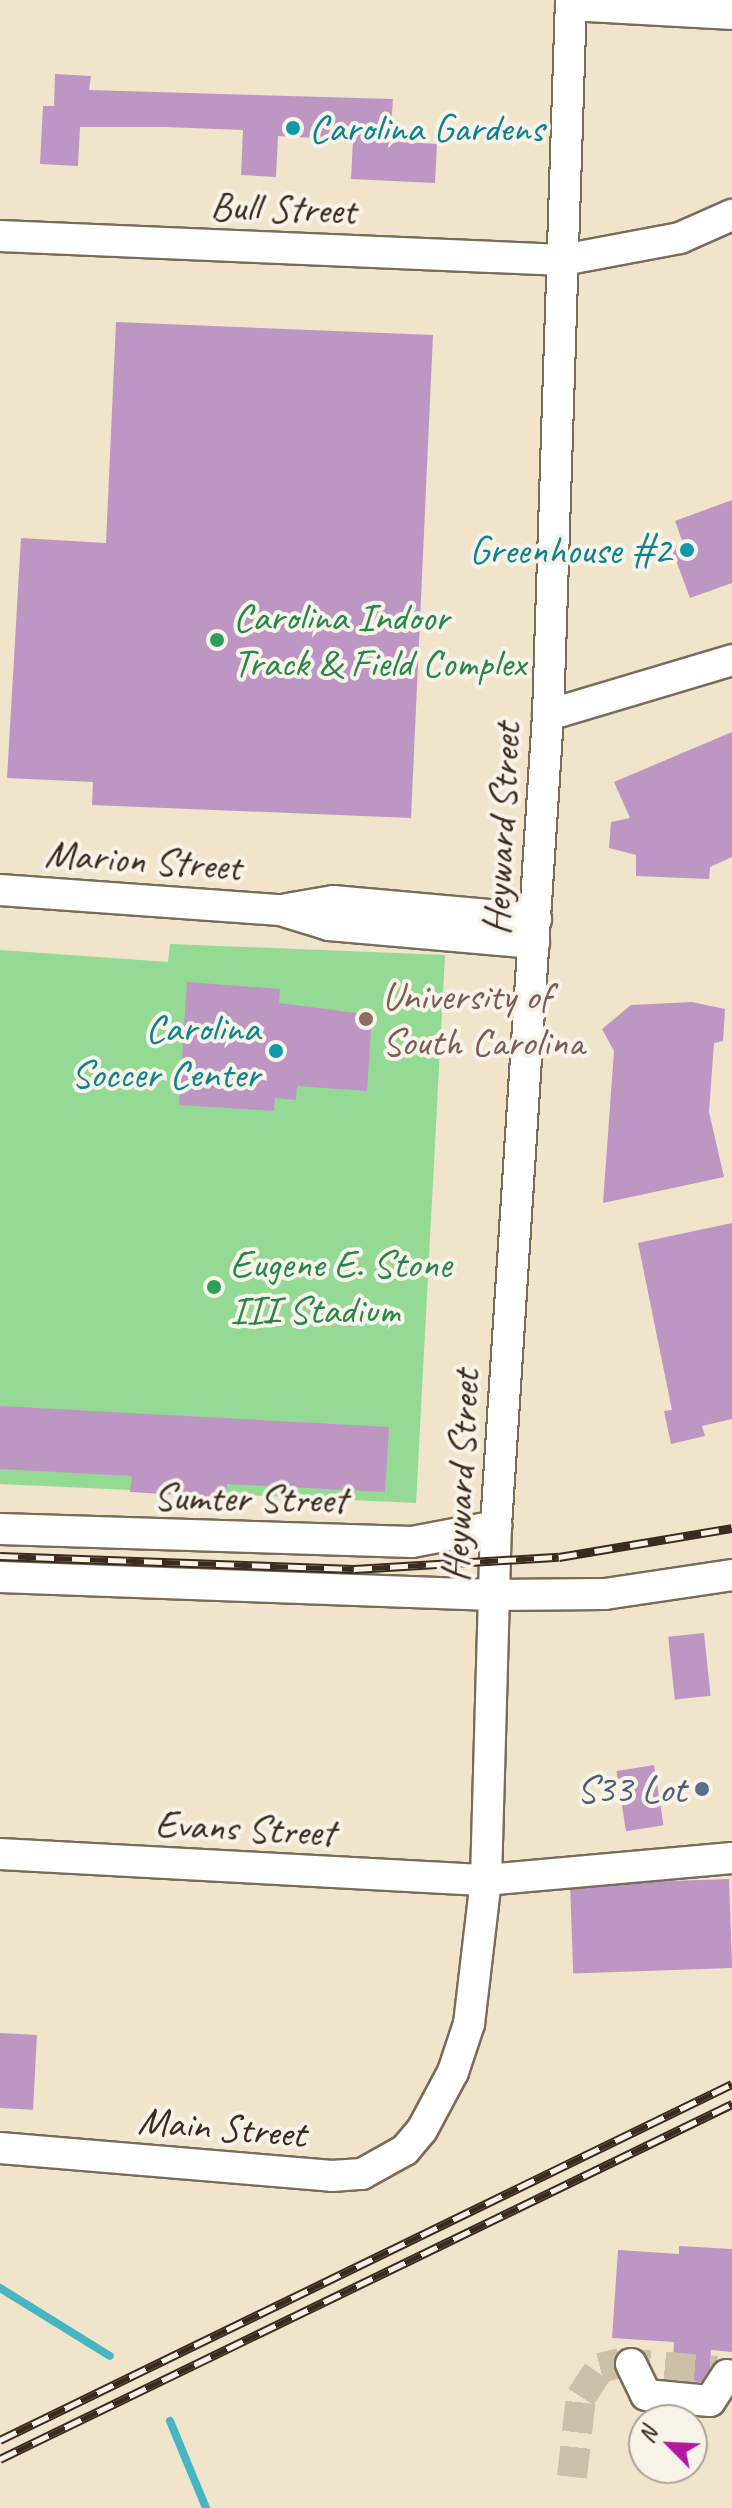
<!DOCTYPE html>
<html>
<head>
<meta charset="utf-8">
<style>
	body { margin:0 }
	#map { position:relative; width:732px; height:2508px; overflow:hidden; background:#f0e5cb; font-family:Caveat,sans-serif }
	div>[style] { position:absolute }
	.green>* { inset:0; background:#94da94 }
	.stream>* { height:8px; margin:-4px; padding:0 4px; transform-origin:4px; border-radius:4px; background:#48b5c4 }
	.building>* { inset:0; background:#be96c3; transform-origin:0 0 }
	.minor-tunnel>* { height:30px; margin-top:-15px; transform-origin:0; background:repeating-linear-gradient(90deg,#ccc0a8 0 30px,transparent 0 45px) }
	.roads { filter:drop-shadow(2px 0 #7a6b5b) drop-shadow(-2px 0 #7a6b5b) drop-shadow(0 2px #7a6b5b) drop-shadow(0 -2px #7a6b5b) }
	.minor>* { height:30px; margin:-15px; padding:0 15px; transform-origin:15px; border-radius:15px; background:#fff }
	.rail>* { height:9px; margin-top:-4.5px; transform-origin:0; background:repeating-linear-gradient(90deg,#f7f3e8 0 18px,#3b2a1e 0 36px); box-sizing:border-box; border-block:2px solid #3b2a1e }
	.dots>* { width:22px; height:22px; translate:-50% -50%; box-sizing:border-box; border:4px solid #f7f3e8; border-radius:50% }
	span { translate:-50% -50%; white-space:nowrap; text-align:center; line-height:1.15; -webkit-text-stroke:8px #f7f3e8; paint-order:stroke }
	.culture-label { font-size:40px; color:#0d838f }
	.left { translate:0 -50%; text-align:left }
	.right { translate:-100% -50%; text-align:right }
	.street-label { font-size:40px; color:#3b2a1e }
	.leisure-label { font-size:40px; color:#27864d }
	.education-label { font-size:40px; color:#785e54 }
	.service-label { font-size:40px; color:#4e5e75 }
	.north { position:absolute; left:628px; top:2404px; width:80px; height:80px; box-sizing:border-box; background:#f7f3e8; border:2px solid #aca397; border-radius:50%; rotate:294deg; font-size:22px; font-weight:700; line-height:32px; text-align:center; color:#3b2a1e }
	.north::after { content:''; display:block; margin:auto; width:28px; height:36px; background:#b5179e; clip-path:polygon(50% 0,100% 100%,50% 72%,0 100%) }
</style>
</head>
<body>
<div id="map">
	<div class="green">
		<i style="clip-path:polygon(170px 944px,445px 955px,416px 1503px,0 1484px,0 950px,168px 962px)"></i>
	</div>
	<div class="stream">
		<i style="left:0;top:2288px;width:129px;rotate:31.7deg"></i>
		<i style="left:170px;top:2421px;width:94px;rotate:67.5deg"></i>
	</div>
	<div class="building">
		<i style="clip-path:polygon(55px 74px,91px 76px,89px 90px,393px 99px,390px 141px,437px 144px,435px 183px,351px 179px,353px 140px,278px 136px,276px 177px,241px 175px,243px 130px,165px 127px,80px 127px,78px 166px,40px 164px,43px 106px,54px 106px)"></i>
		<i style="clip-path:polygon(116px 322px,433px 335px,411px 818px,92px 805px,93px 782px,7px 778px,21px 538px,106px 543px)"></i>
		<i style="clip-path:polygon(732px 500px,732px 583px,690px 598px,671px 547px,683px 543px,675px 521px)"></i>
		<i style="clip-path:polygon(732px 732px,732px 857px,710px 867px,709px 879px,636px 876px,636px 855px,609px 848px,611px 822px,630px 818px,614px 782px)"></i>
		<i style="clip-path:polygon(187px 982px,280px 989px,279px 1003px,372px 1015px,367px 1091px,297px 1086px,296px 1100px,275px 1098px,274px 1111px,179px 1105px)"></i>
		<i style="clip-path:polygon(692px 1002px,725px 1009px,723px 1041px,714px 1043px,709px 1112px,724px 1177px,603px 1203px,614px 1051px,602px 1029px,631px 1005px)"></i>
		<i style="clip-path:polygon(732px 1223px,732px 1419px,702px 1426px,705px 1436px,671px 1444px,664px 1411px,672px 1410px,638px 1243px)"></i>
		<i style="clip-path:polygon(0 1406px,389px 1427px,385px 1492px,227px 1484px,226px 1498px,163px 1494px,130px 1492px,132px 1476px,0 1469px)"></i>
		<i style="left:704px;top:1633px;width:63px;height:36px;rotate:84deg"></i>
		<i style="left:654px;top:1765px;width:61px;height:38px;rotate:81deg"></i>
		<i style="left:729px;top:1879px;width:89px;height:159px;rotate:88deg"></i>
		<i style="left:0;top:2033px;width:37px;height:75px;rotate:3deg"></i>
		<i style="clip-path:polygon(679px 2246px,732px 2249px,732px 2352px,711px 2350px,710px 2369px,701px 2382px,672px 2379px,674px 2342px,612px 2338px,618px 2250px,679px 2254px)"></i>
	</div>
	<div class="minor-tunnel">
		<i style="left:572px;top:2477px;width:81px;rotate:-83.6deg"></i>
		<i style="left:581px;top:2397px;width:35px;rotate:-57deg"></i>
		<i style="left:600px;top:2368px;width:21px;rotate:-14deg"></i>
		<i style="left:620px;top:2363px;width:97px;rotate:4.7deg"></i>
		<i style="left:717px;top:2371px;width:19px;rotate:39deg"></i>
	</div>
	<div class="roads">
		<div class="minor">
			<i style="left:571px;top:5px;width:161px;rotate:3.2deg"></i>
			<i style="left:0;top:236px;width:564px;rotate:2.44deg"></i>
			<i style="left:563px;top:260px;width:119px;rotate:-10.6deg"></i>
			<i style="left:680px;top:238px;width:57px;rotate:-23.9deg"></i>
			<i style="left:548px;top:715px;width:192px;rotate:-16.6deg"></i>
			<i style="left:0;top:890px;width:281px;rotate:4.1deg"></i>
			<i style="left:280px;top:910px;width:51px;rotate:17deg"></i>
			<i style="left:329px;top:925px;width:206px;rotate:5deg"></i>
			<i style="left:287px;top:909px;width:47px;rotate:-9.9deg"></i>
			<i style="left:333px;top:901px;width:204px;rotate:5.1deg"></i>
			<i style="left:0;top:1529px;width:412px;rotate:1.8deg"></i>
			<i style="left:412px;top:1542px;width:86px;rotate:-10.8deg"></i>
			<i style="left:0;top:1577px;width:493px;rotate:2.1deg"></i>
			<i style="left:493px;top:1595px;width:112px;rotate:-0.5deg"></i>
			<i style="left:605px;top:1594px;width:128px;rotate:-8.5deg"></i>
			<i style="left:0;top:1854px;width:487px;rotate:3.1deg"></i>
			<i style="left:486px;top:1880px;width:247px;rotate:-5.1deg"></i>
			<i style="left:0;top:2148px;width:333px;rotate:4.8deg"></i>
			<i style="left:332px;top:2176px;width:30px;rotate:-4deg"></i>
			<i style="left:362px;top:2174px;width:49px;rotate:-29.2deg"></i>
			<i style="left:405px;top:2150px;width:26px;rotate:-50deg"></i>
			<i style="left:422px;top:2130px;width:66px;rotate:-61.9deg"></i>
			<i style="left:453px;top:2072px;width:51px;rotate:-71.6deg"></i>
			<i style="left:469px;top:2024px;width:145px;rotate:-83.3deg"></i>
			<i style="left:486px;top:1880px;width:354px;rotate:-88.4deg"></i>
			<i style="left:496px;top:1526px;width:813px;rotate:-86.33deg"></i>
			<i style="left:548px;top:715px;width:715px;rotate:-88.16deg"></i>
			<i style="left:631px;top:2364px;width:34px;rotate:64deg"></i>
			<i style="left:646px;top:2395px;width:64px;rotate:5.4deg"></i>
			<i style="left:710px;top:2401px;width:31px;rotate:-57deg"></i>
		</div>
	</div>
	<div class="rail">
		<i style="left:0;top:1556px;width:354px;rotate:2.1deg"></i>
		<i style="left:354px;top:1569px;width:205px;rotate:-3.4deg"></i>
		<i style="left:559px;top:1557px;width:175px;rotate:-9.5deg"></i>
		<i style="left:0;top:2440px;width:814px;rotate:-25.94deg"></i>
		<i style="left:0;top:2459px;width:814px;rotate:-25.87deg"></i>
	</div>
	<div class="dots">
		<i style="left:293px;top:128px;background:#0f9aa8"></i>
		<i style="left:687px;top:550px;background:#0f9aa8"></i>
		<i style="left:217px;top:640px;background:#2e9e5b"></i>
		<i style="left:366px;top:1019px;background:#8d6e63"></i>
		<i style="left:276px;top:1051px;background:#0f9aa8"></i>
		<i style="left:214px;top:1287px;background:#2e9e5b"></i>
		<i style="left:702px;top:1789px;background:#5c6f8a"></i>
	</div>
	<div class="culture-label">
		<span class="left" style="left:309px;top:128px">Carolina Gardens</span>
		<span class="right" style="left:671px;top:550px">Greenhouse #2</span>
		<span class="right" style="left:260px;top:1051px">Carolina<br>Soccer Center</span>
	</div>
	<div class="street-label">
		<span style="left:283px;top:208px;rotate:2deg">Bull Street</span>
		<span style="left:501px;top:829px;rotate:-87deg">Heyward Street</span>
		<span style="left:143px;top:860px;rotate:4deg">Marion Street</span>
		<span style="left:460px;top:1476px;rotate:-87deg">Heyward Street</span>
		<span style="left:250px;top:1498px;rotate:1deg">Sumter Street</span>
		<span style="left:245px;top:1828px;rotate:3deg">Evans Street</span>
		<span style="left:222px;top:2127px;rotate:5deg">Main Street</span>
	</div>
	<div class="leisure-label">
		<span class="left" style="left:233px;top:640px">Carolina Indoor<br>Track &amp; Field Complex</span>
		<span class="left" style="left:230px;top:1287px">Eugene E. Stone<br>III Stadium</span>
	</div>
	<div class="education-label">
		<span class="left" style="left:382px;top:1019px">University of<br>South Carolina</span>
	</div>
	<div class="service-label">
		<span class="right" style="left:686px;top:1789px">S33 Lot</span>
	</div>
	<div class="north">N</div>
</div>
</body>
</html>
